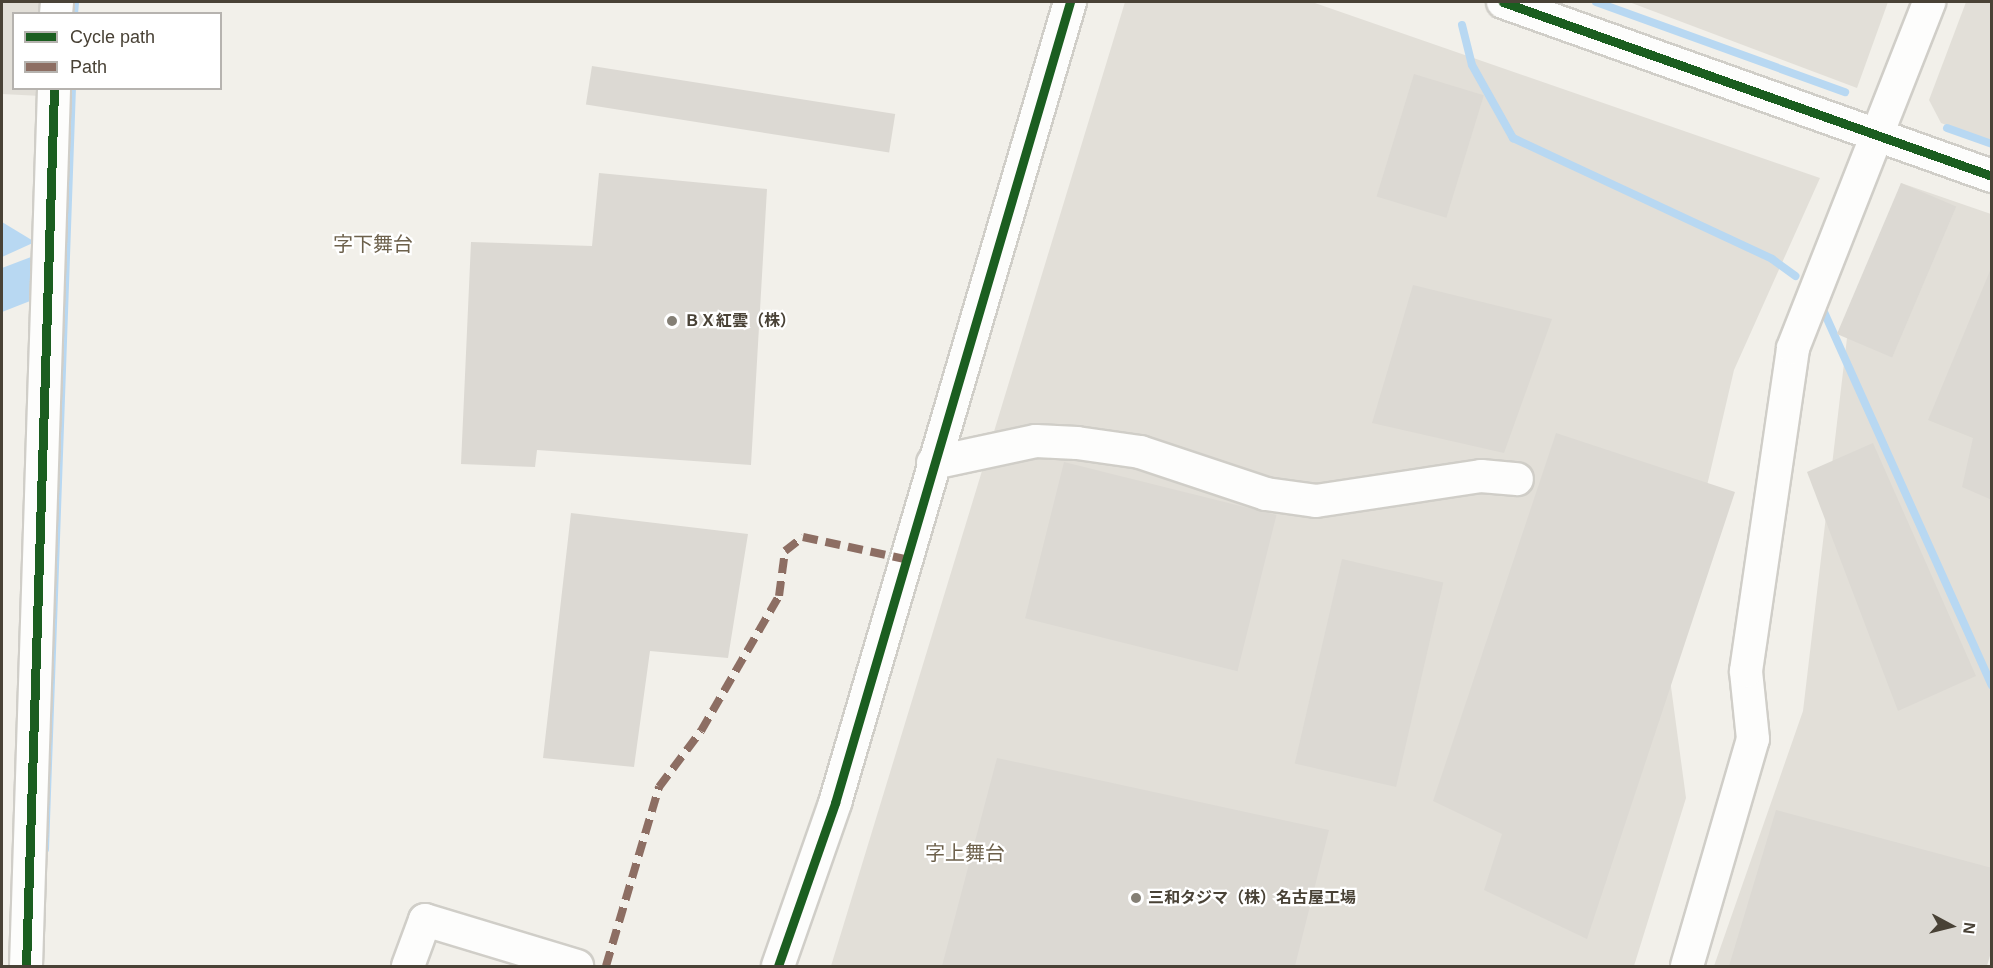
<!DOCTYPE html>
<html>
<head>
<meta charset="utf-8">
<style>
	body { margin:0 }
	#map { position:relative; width:1993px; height:968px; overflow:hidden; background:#f2f0ea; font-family:Helvetica,"Noto Sans JP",sans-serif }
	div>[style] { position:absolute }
	.industrial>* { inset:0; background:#e2dfd8 }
	.water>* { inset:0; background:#b8d8f2 }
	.stream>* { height:8px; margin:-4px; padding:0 4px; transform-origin:4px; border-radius:4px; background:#b8d8f2 }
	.building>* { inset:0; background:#dcd9d3; transform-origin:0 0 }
	.roads { filter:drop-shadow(2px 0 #d0cec8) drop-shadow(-2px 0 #d0cec8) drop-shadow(0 2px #d0cec8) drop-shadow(0 -2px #d0cec8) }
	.minor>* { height:32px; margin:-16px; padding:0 16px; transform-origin:16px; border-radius:16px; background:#fdfdfc }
	.quiet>* { height:8px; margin-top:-4px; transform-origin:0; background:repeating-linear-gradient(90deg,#8d6e63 0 15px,transparent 0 23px) }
	.cycleway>* { height:9px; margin:-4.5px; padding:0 4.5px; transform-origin:4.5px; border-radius:4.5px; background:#1b5e20 }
	.dots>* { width:16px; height:16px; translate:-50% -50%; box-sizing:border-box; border:3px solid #fff; border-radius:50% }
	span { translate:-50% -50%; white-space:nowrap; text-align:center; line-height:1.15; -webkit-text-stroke:4.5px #fff; paint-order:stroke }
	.poi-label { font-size:16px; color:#494236; font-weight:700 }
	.left { translate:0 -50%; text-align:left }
	.quarter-label { font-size:20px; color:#6d614c }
	.frame { position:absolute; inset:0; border:3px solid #494236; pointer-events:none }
	.legend { position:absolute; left:12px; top:12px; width:210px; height:78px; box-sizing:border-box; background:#fff; border:2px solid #b6b3af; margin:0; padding:8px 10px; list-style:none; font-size:18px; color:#494236 }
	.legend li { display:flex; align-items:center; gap:12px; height:30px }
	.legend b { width:30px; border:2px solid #b6b3af }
	.north { position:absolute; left:1921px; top:896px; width:60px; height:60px; -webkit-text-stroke:4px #fff; paint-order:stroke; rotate:97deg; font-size:16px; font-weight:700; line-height:24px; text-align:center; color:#494236 }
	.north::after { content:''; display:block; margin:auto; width:21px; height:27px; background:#494236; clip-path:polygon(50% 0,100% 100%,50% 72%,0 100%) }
</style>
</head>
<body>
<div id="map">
	<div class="industrial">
		<i style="clip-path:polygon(2px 2px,44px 2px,44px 13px,14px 14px,14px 88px,42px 89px,41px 96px,2px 94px)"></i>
		<i style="clip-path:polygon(1125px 2px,1312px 2px,1820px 178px,1734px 370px,1667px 657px,1686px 798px,1634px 966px,831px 966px)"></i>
		<i style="clip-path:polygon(1629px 2px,1888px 2px,1857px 88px)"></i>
		<i style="clip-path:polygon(1966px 2px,1991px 2px,1991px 142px,1941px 123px,1929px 100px)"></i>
		<i style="clip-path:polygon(1901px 183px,1991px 214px,1991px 931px,1979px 966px,1714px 966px,1803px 711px,1847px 338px)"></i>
	</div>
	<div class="water">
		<i style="clip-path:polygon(2px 222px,35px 242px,2px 257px)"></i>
		<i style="clip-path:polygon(31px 257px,48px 294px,2px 312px,2px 268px)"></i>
	</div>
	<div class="stream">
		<i style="left:1596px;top:2px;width:265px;rotate:19.9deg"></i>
		<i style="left:74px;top:14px;width:12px;rotate:-85deg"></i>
		<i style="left:1462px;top:25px;width:41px;rotate:76deg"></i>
		<i style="left:1472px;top:65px;width:84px;rotate:60.7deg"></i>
		<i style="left:1513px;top:138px;width:286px;rotate:25deg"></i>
		<i style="left:1772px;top:259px;width:29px;rotate:36deg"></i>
		<i style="left:1947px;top:128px;width:48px;rotate:19.6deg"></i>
		<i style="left:1824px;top:312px;width:409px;rotate:65.8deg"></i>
		<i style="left:45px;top:849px;width:761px;rotate:-87.97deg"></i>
	</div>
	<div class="building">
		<i style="left:592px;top:66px;width:307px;height:39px;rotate:9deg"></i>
		<i style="left:1414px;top:74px;width:73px;height:128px;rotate:17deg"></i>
		<i style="clip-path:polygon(599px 173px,767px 189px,751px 465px,537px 450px,535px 467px,461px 464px,471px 242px,592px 246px)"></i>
		<i style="left:1901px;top:183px;width:60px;height:164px;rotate:23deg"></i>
		<i style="clip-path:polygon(1992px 266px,1992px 500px,1962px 487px,1973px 438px,1928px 420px)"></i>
		<i style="clip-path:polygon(1413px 285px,1552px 319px,1504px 453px,1372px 423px)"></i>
		<i style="clip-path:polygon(1556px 433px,1735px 492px,1587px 939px,1484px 890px,1502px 834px,1433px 801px)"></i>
		<i style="clip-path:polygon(1873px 443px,1976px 676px,1898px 711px,1807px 472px)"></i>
		<i style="left:1064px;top:462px;width:219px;height:161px;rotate:14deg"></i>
		<i style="clip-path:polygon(571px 513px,748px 534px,728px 658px,650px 651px,634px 767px,543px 758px)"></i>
		<i style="left:1342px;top:559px;width:104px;height:210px;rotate:13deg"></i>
		<i style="clip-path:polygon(997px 758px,1329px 830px,1295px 966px,942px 966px)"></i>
		<i style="clip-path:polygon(1776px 810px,1992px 868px,1992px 949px,1987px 966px,1729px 966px)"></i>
	</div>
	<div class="roads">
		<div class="minor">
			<i style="left:1503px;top:2px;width:519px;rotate:19.59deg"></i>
			<i style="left:56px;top:14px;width:12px;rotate:-85deg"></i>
			<i style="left:933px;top:463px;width:105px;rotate:-12.1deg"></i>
			<i style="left:1036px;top:441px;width:41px;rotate:2.8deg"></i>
			<i style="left:1077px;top:443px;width:64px;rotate:8.1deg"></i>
			<i style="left:1140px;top:452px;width:133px;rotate:18.4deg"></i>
			<i style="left:1266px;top:494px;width:50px;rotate:8deg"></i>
			<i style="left:1316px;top:501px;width:167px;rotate:-8.6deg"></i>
			<i style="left:1481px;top:476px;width:36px;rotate:5deg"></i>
			<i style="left:26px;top:966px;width:878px;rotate:-88.17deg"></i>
			<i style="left:408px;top:966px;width:49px;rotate:-69.7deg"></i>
			<i style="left:425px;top:920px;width:159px;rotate:16.8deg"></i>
			<i style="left:778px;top:966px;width:173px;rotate:-70.7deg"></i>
			<i style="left:835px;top:803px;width:835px;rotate:-73.65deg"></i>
			<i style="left:1687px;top:966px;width:236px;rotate:-73.8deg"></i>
			<i style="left:1753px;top:739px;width:68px;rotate:-95.9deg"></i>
			<i style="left:1746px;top:671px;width:326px;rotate:-81.7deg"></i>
			<i style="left:1793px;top:348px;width:372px;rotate:-68.5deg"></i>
		</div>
	</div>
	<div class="quiet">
		<i style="left:606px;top:966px;width:187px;rotate:-73.5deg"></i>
		<i style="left:659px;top:787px;width:70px;rotate:-53.1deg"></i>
		<i style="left:701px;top:731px;width:156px;rotate:-60deg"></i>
		<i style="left:779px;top:596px;width:45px;rotate:-82.4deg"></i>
		<i style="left:785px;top:551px;width:23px;rotate:-38deg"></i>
		<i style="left:803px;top:537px;width:104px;rotate:12.2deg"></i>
	</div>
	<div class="cycleway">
		<i style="left:1503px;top:2px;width:519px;rotate:19.59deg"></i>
		<i style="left:26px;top:966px;width:878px;rotate:-88.17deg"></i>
		<i style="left:778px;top:966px;width:173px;rotate:-70.7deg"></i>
		<i style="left:835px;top:803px;width:835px;rotate:-73.65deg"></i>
	</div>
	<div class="dots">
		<i style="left:672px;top:321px;background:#847f75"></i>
		<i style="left:1136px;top:898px;background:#847f75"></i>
	</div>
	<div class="poi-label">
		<span class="left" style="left:684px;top:321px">ＢＸ紅雲（株）</span>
		<span class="left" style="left:1148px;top:898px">三和タジマ（株）名古屋工場</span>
	</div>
	<div class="quarter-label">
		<span style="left:373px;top:244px">字下舞台</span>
		<span style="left:965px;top:853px">字上舞台</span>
	</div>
	<div class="frame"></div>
	<ul class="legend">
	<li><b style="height:8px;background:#1b5e20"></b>Cycle path</li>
	<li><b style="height:8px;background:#8d6e63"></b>Path</li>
	</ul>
	<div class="north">N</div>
</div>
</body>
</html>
